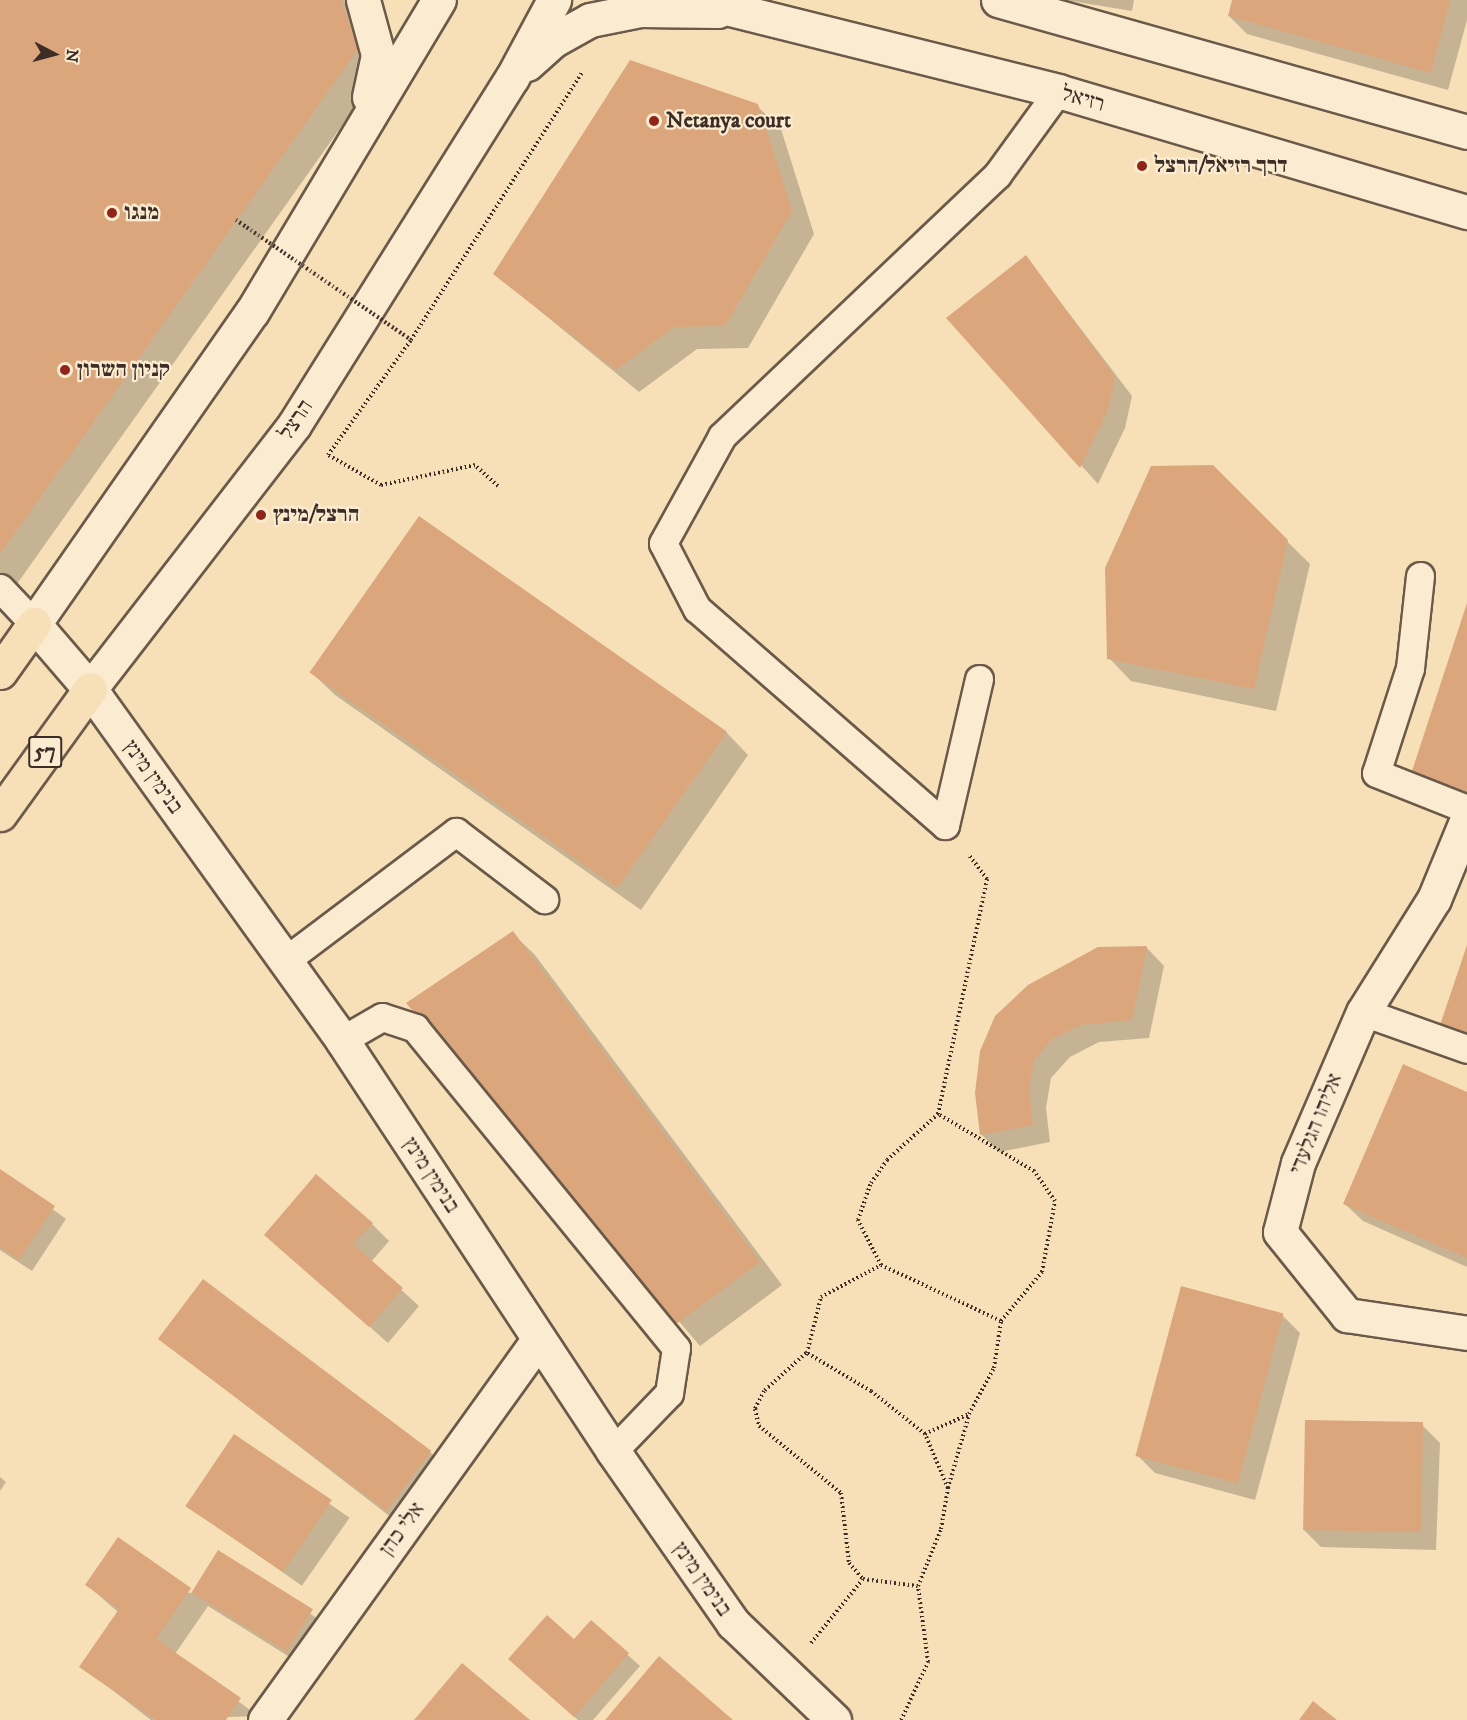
<!DOCTYPE html>
<html>
<head>
<meta charset="utf-8">
<style>
	body { margin:0 }
	#map { position:relative; width:1467px; height:1720px; overflow:hidden; background:#f7e0b8; font-family:"IM FELL DW Pica","Frank Ruhl Libre",serif }
	div>[style] { position:absolute }
	.shadow>* { inset:0; background:#0003; transform-origin:0 0 }
	.building>* { inset:0; background:#dca67d; transform-origin:0 0 }
	.path>* { height:4px; margin-top:-2px; transform-origin:0; background:repeating-linear-gradient(90deg,#3c2e26 0 1.5px,transparent 0 4.5px) }
	.roads { filter:drop-shadow(2px 0 #6b5a4a) drop-shadow(-2px 0 #6b5a4a) drop-shadow(0 2px #6b5a4a) drop-shadow(0 -2px #6b5a4a) }
	.lane>* { height:27px; margin:-13.5px; padding:0 13.5px; transform-origin:13.5px; border-radius:13.5px; background:#faebd1 }
	.street>* { height:33px; margin:-16.5px; padding:0 16.5px; transform-origin:16.5px; border-radius:16.5px; background:#faebd1 }
	.secondary>* { height:33px; margin:-16.5px; padding:0 16.5px; transform-origin:16.5px; border-radius:16.5px; background:#faebd1 }
	.highway>* { height:33px; margin:-16.5px; padding:0 16.5px; transform-origin:16.5px; border-radius:16.5px; background:#f7e0b8 }
	.path-bridge>* { height:4px; margin-top:-2px; transform-origin:0; background:repeating-linear-gradient(90deg,#3c2e26 0 1.5px,transparent 0 4.5px) }
	.dots>* { width:16px; height:16px; translate:-50% -50%; box-sizing:border-box; border:3px solid #faebd1; border-radius:50% }
	span { translate:-50% -50%; white-space:nowrap; text-align:center; line-height:1.15; -webkit-text-stroke:4.5px #faebd1; paint-order:stroke }
	.shield-label span { padding:2px 4px; background:#faebd1; border:2px solid; border-radius:4px; -webkit-text-stroke-width:0 }
	.shield-label { font-size:21px; color:#3c2e26; font-weight:700 }
	.street-label { font-size:22px; color:#3c2e26 }
	.poi-label { font-size:22px; color:#3c2e26; font-weight:700 }
	.left { translate:0 -50%; text-align:left }
	.north { position:absolute; left:24px; top:24px; width:60px; height:60px; -webkit-text-stroke:4px #faebd1; paint-order:stroke; rotate:96deg; font-size:16px; font-weight:700; line-height:24px; text-align:center; color:#3c2e26 }
	.north::after { content:''; display:block; margin:auto; width:21px; height:27px; background:#3c2e26; clip-path:polygon(50% 0,100% 100%,50% 72%,0 100%) }
</style>
</head>
<body>
<div id="map">
	<div class="shadow">
		<i style="clip-path:polygon(0 0,355px 0,380px 72px,7px 598px,0 591px)"></i>
		<i style="clip-path:polygon(1065px 0,1134px 0,1132px 11px)"></i>
		<i style="clip-path:polygon(1234px 0,1467px 0,1467px 20px,1448px 90px,1247px 34px,1229px 16px)"></i>
		<i style="clip-path:polygon(757px 106px,781px 129px,814px 234px,748px 348px,697px 349px,639px 392px,495px 274px)"></i>
		<i style="clip-path:polygon(1026px 257px,1132px 396px,1125px 428px,1098px 484px,948px 318px)"></i>
		<i style="clip-path:polygon(1212px 467px,1310px 564px,1276px 711px,1131px 681px,1109px 658px)"></i>
		<i style="clip-path:polygon(1467px 607px,1467px 807px,1412px 774px)"></i>
		<i style="clip-path:polygon(312px 673px,726px 732px,748px 755px,641px 910px,335px 695px)"></i>
		<i style="clip-path:polygon(512px 933px,535px 955px,782px 1285px,700px 1346px,408px 1003px)"></i>
		<i style="clip-path:polygon(1147px 948px,1164px 966px,1149px 1038px,1099px 1042px,1070px 1057px,1051px 1078px,1046px 1108px,1050px 1142px,999px 1152px,981px 1134px,1029px 986px)"></i>
		<i style="clip-path:polygon(1467px 1093px,1467px 1267px,1363px 1221px,1345px 1204px)"></i>
		<i style="clip-path:polygon(0 1171px,66px 1219px,32px 1271px,0 1250px)"></i>
		<i style="clip-path:polygon(372px 1224px,389px 1241px,371px 1262px,419px 1306px,388px 1343px,266px 1235px)"></i>
		<i style="clip-path:polygon(1282px 1315px,1300px 1333px,1255px 1500px,1155px 1473px,1137px 1455px)"></i>
		<i style="clip-path:polygon(160px 1339px,431px 1453px,448px 1470px,405px 1528px)"></i>
		<i style="clip-path:polygon(1422px 1425px,1440px 1443px,1436px 1550px,1321px 1547px,1303px 1529px)"></i>
		<i style="left:234px;top:1437px;width:141px;height:83px;rotate:35deg"></i>
		<i style="clip-path:polygon(0 1477px,6px 1482px,0 1491px)"></i>
		<i style="clip-path:polygon(219px 1552px,324px 1623px,299px 1663px,208px 1606px,175px 1654px,258px 1716px,151px 1720px,81px 1666px,118px 1612px,87px 1585px,194px 1593px)"></i>
		<i style="clip-path:polygon(591px 1622px,640px 1666px,593px 1720px,578px 1720px,522px 1671px,574px 1641px)"></i>
	</div>
	<div class="building">
		<i style="clip-path:polygon(0 0,341px 0,358px 49px,0 554px)"></i>
		<i style="clip-path:polygon(1232px 0,1450px 0,1431px 73px,1228px 16px)"></i>
		<i style="clip-path:polygon(630px 60px,758px 104px,792px 211px,725px 326px,674px 327px,616px 370px,493px 274px)"></i>
		<i style="clip-path:polygon(1026px 255px,1115px 377px,1108px 410px,1080px 468px,946px 318px)"></i>
		<i style="clip-path:polygon(1213px 465px,1288px 540px,1254px 689px,1107px 659px,1105px 568px,1151px 466px)"></i>
		<i style="left:419px;top:516px;width:376px;height:191px;rotate:35deg"></i>
		<i style="clip-path:polygon(1467px 603px,1467px 792px,1411px 774px)"></i>
		<i style="clip-path:polygon(513px 931px,760px 1262px,676px 1324px,406px 1003px)"></i>
		<i style="clip-path:polygon(1467px 945px,1467px 1041px,1438px 1031px)"></i>
		<i style="clip-path:polygon(1147px 946px,1132px 1020px,1081px 1025px,1052px 1039px,1034px 1060px,1029px 1090px,1033px 1125px,980px 1135px,975px 1093px,980px 1051px,995px 1016px,1028px 985px,1098px 947px)"></i>
		<i style="clip-path:polygon(1403px 1064px,1467px 1092px,1467px 1258px,1343px 1204px)"></i>
		<i style="clip-path:polygon(0 1169px,55px 1206px,19px 1260px,0 1247px)"></i>
		<i style="clip-path:polygon(316px 1174px,373px 1223px,353px 1244px,403px 1288px,369px 1327px,264px 1235px)"></i>
		<i style="left:203px;top:1279px;width:286px;height:75px;rotate:37deg"></i>
		<i style="left:1181px;top:1286px;width:106px;height:176px;rotate:15deg"></i>
		<i style="left:1305px;top:1420px;width:118px;height:110px;rotate:1deg"></i>
		<i style="left:234px;top:1434px;width:118px;height:87px;rotate:34deg"></i>
		<i style="clip-path:polygon(118px 1537px,191px 1588px,156px 1639px,241px 1698px,226px 1720px,156px 1720px,79px 1667px,119px 1609px,85px 1585px)"></i>
		<i style="left:218px;top:1550px;width:112px;height:50px;rotate:32deg"></i>
		<i style="clip-path:polygon(547px 1615px,574px 1639px,591px 1620px,629px 1653px,574px 1717px,508px 1659px)"></i>
		<i style="clip-path:polygon(659px 1656px,733px 1720px,605px 1720px)"></i>
		<i style="clip-path:polygon(462px 1663px,530px 1720px,414px 1720px)"></i>
		<i style="clip-path:polygon(1313px 1701px,1337px 1720px,1299px 1720px)"></i>
	</div>
	<div class="path">
		<i style="left:498px;top:486px;width:31px;rotate:-138deg"></i>
		<i style="left:475px;top:465px;width:96px;rotate:168deg"></i>
		<i style="left:381px;top:485px;width:61px;rotate:-150.5deg"></i>
		<i style="left:328px;top:455px;width:142px;rotate:-54.2deg"></i>
		<i style="left:411px;top:340px;width:319px;rotate:-57.4deg"></i>
		<i style="left:881px;top:1265px;width:51px;rotate:-117.1deg"></i>
		<i style="left:858px;top:1220px;width:39px;rotate:-71deg"></i>
		<i style="left:871px;top:1183px;width:28px;rotate:-55deg"></i>
		<i style="left:887px;top:1160px;width:69px;rotate:-42deg"></i>
		<i style="left:806px;top:1353px;width:57px;rotate:137.9deg"></i>
		<i style="left:764px;top:1391px;width:20px;rotate:117deg"></i>
		<i style="left:755px;top:1409px;width:17px;rotate:77deg"></i>
		<i style="left:759px;top:1426px;width:106px;rotate:39.3deg"></i>
		<i style="left:841px;top:1493px;width:70px;rotate:83.5deg"></i>
		<i style="left:849px;top:1563px;width:21px;rotate:49deg"></i>
		<i style="left:863px;top:1579px;width:55px;rotate:7.3deg"></i>
		<i style="left:925px;top:1434px;width:48px;rotate:-24.4deg"></i>
		<i style="left:969px;top:1414px;width:52px;rotate:-61.5deg"></i>
		<i style="left:994px;top:1368px;width:48px;rotate:-81.5deg"></i>
		<i style="left:948px;top:1488px;width:76px;rotate:-74deg"></i>
		<i style="left:811px;top:1643px;width:82px;rotate:-50.9deg"></i>
		<i style="left:901px;top:1720px;width:64px;rotate:-65deg"></i>
		<i style="left:928px;top:1662px;width:77px;rotate:-97.5deg"></i>
		<i style="left:918px;top:1586px;width:61px;rotate:-68deg"></i>
		<i style="left:941px;top:1529px;width:42px;rotate:-80.3deg"></i>
		<i style="left:948px;top:1488px;width:59px;rotate:-113.1deg"></i>
		<i style="left:925px;top:1434px;width:69px;rotate:-141.5deg"></i>
		<i style="left:871px;top:1391px;width:74px;rotate:-149.3deg"></i>
		<i style="left:807px;top:1353px;width:58px;rotate:-76deg"></i>
		<i style="left:821px;top:1297px;width:68px;rotate:-28.1deg"></i>
		<i style="left:881px;top:1265px;width:132px;rotate:25deg"></i>
		<i style="left:1001px;top:1321px;width:64px;rotate:-50.1deg"></i>
		<i style="left:1042px;top:1272px;width:72px;rotate:-79.6deg"></i>
		<i style="left:1055px;top:1201px;width:37px;rotate:-125deg"></i>
		<i style="left:1034px;top:1171px;width:112px;rotate:-149.3deg"></i>
		<i style="left:938px;top:1114px;width:240px;rotate:-78.2deg"></i>
		<i style="left:987px;top:879px;width:31px;rotate:-127deg"></i>
	</div>
	<div class="roads">
		<div class="lane">
			<i style="left:1420px;top:576px;width:93px;rotate:96.2deg"></i>
			<i style="left:1410px;top:668px;width:110px;rotate:107.9deg"></i>
			<i style="left:1376px;top:773px;width:98px;rotate:21.6deg"></i>
			<i style="left:0;top:588px;width:50px;rotate:46.6deg"></i>
			<i style="left:979px;top:679px;width:150px;rotate:103.1deg"></i>
			<i style="left:945px;top:825px;width:329px;rotate:-138.9deg"></i>
			<i style="left:697px;top:609px;width:74px;rotate:-117.3deg"></i>
			<i style="left:663px;top:543px;width:122px;rotate:-61.1deg"></i>
			<i style="left:722px;top:436px;width:379px;rotate:-43.5deg"></i>
			<i style="left:997px;top:175px;width:104px;rotate:-54deg"></i>
			<i style="left:286px;top:960px;width:213px;rotate:-37deg"></i>
			<i style="left:456px;top:832px;width:111px;rotate:37.3deg"></i>
			<i style="left:1363px;top:1012px;width:110px;rotate:19.6deg"></i>
			<i style="left:342px;top:1040px;width:46px;rotate:-29.9deg"></i>
			<i style="left:382px;top:1017px;width:35px;rotate:18deg"></i>
			<i style="left:415px;top:1028px;width:413px;rotate:50.8deg"></i>
			<i style="left:676px;top:1348px;width:46px;rotate:98.8deg"></i>
			<i style="left:669px;top:1393px;width:81px;rotate:134deg"></i>
		</div>
		<div class="street">
			<i style="left:34px;top:624px;width:86px;rotate:49.3deg"></i>
			<i style="left:90px;top:689px;width:432px;rotate:54.3deg"></i>
			<i style="left:342px;top:1040px;width:492px;rotate:56.6deg"></i>
			<i style="left:613px;top:1451px;width:210px;rotate:55.1deg"></i>
			<i style="left:733px;top:1623px;width:140px;rotate:43.8deg"></i>
			<i style="left:1467px;top:819px;width:87px;rotate:112.4deg"></i>
			<i style="left:1434px;top:899px;width:133px;rotate:122.1deg"></i>
			<i style="left:1363px;top:1012px;width:164px;rotate:113.3deg"></i>
			<i style="left:1298px;top:1163px;width:71px;rotate:104.6deg"></i>
			<i style="left:1280px;top:1232px;width:107px;rotate:51.1deg"></i>
			<i style="left:1347px;top:1315px;width:121px;rotate:8.5deg"></i>
			<i style="left:265px;top:1720px;width:469px;rotate:-54.3deg"></i>
		</div>
		<div class="secondary">
			<i style="left:363px;top:0;width:57px;rotate:74.7deg"></i>
			<i style="left:378px;top:55px;width:43px;rotate:102.1deg"></i>
			<i style="left:694px;top:0;width:375px;rotate:14deg"></i>
			<i style="left:1058px;top:91px;width:427px;rotate:16.5deg"></i>
			<i style="left:998px;top:0;width:487px;rotate:15.7deg"></i>
			<i style="left:527px;top:64px;width:36px;rotate:-42deg"></i>
			<i style="left:554px;top:40px;width:41px;rotate:-29.1deg"></i>
			<i style="left:590px;top:20px;width:51px;rotate:-11.3deg"></i>
			<i style="left:640px;top:10px;width:78px;rotate:0.7deg"></i>
			<i style="left:34px;top:624px;width:381px;rotate:-55.1deg"></i>
			<i style="left:252px;top:312px;width:364px;rotate:-59.1deg"></i>
			<i style="left:90px;top:689px;width:334px;rotate:-52.3deg"></i>
			<i style="left:294px;top:425px;width:410px;rotate:-57.9deg"></i>
			<i style="left:512px;top:78px;width:89px;rotate:-61.7deg"></i>
		</div>
		<div class="highway">
			<i style="left:0;top:672px;width:59px;rotate:-54.7deg"></i>
			<i style="left:0;top:814px;width:154px;rotate:-54.2deg"></i>
		</div>
	</div>
	<div class="path-bridge">
		<i style="left:236px;top:220px;width:212px;rotate:34.4deg"></i>
	</div>
	<div class="dots">
		<i style="left:654px;top:121px;background:#8f2418"></i>
		<i style="left:1142px;top:166px;background:#8f2418"></i>
		<i style="left:112px;top:213px;background:#8f2418"></i>
		<i style="left:65px;top:370px;background:#8f2418"></i>
		<i style="left:261px;top:515px;background:#8f2418"></i>
	</div>
	<div class="shield-label">
		<span style="left:45px;top:752px">57</span>
	</div>
	<div class="street-label">
		<span style="left:1083px;top:99px;rotate:16deg">רזיאל</span>
		<span style="left:296px;top:420px;rotate:-56deg">הרצל</span>
		<span style="left:153px;top:777px;rotate:54deg">בנימין מינץ</span>
		<span style="left:1316px;top:1124px;rotate:-68deg">אליהו הגלעדי</span>
		<span style="left:431px;top:1175px;rotate:57deg">בנימין מינץ</span>
		<span style="left:402px;top:1529px;rotate:-54deg">אלי כהן</span>
		<span style="left:702px;top:1579px;rotate:55deg">בנימין מינץ</span>
	</div>
	<div class="poi-label">
		<span class="left" style="left:666px;top:121px">Netanya court</span>
		<span class="left" style="left:1154px;top:166px">דרך רזיאל/הרצל</span>
		<span class="left" style="left:124px;top:213px">מנגו</span>
		<span class="left" style="left:77px;top:370px">קניון השרון</span>
		<span class="left" style="left:273px;top:515px">הרצל/מינץ</span>
	</div>
	<div class="north">N</div>
</div>
</body>
</html>
